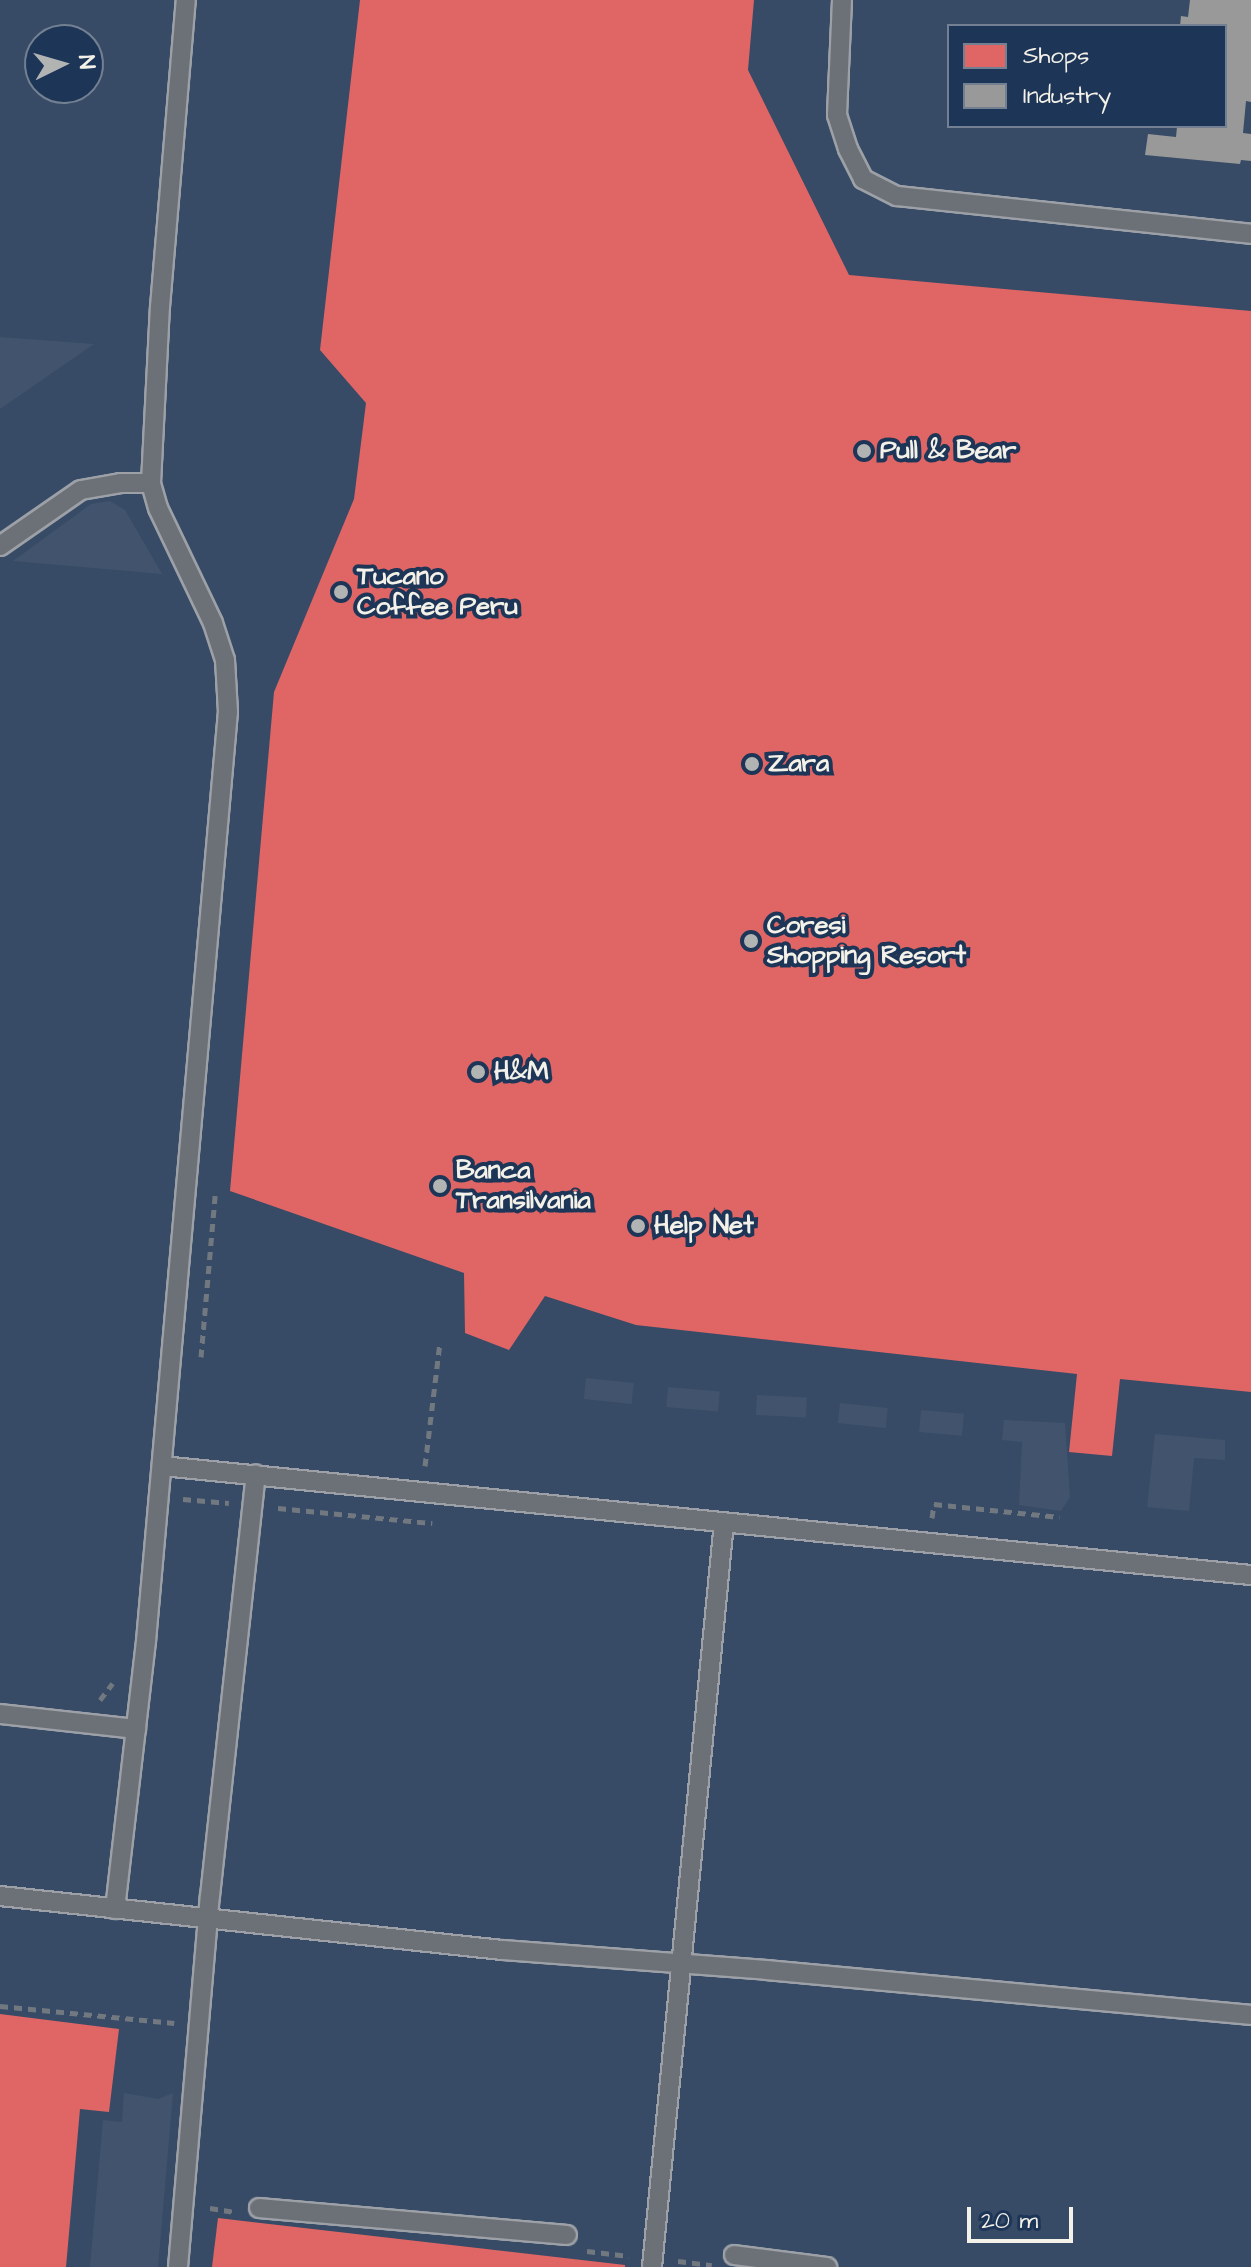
<!DOCTYPE html>
<html>
<head>
<meta charset="utf-8">
<style>
	body { margin:0 }
	#map { position:relative; width:1251px; height:2267px; overflow:hidden; background:#374253; font-family:"Architects Daughter",sans-serif }
	div>[style] { position:absolute }
	.built>* { inset:0; background:#374b66 }
	.green>* { inset:0; background:#42546d; transform-origin:0 0 }
	.shops>* { inset:0; background:#e06666 }
	.industry>* { inset:0; background:#999 }
	.path>* { height:5px; margin-top:-2.5px; transform-origin:0; background:repeating-linear-gradient(90deg,#72787f 0 8px,transparent 0 14px) }
	.roads { filter:drop-shadow(2px 0 #9da1a7) drop-shadow(-2px 0 #9da1a7) drop-shadow(0 2px #9da1a7) drop-shadow(0 -2px #9da1a7) }
	.service>* { height:18px; margin:-9px; padding:0 9px; transform-origin:9px; border-radius:9px; background:#6c7177 }
	.dots>* { width:22px; height:22px; translate:-50% -50%; box-sizing:border-box; border:4px solid #1d3557; border-radius:50% }
	span { translate:-50% -50%; white-space:nowrap; text-align:center; line-height:1.15; -webkit-text-stroke:8px #1d3557; paint-order:stroke }
	.poi-label { font-size:26px; color:#f4f1e8; font-weight:700 }
	.left { translate:0 -50%; text-align:left }
	.legend { position:absolute; left:947px; top:24px; width:280px; height:104px; box-sizing:border-box; background:#1d3557; border:2px solid #738091; margin:0; padding:10px 14px; list-style:none; font-size:24px; color:#f4f1e8 }
	.legend li { display:flex; align-items:center; gap:16px; height:40px }
	.legend b { width:40px; border:2px solid #738091 }
	.north { position:absolute; left:24px; top:24px; width:80px; height:80px; box-sizing:border-box; background:#1d3557; border:2px solid #738091; border-radius:50%; rotate:85deg; font-size:22px; font-weight:700; line-height:32px; text-align:center; color:#f4f1e8 }
	.north::after { content:''; display:block; margin:auto; width:28px; height:36px; background:#b2b4b4; clip-path:polygon(50% 0,100% 100%,50% 72%,0 100%) }
	.scale { position:absolute; left:967px; top:2207px; width:106px; height:36px; box-sizing:border-box; border:4px solid #f4f1e8; border-top:0; padding-left:10px; font-size:24px; line-height:28px; white-space:nowrap; color:#f4f1e8; -webkit-text-stroke:6px #1d3557; paint-order:stroke }
</style>
</head>
<body>
<div id="map">
	<div class="built">
		<i style="clip-path:polygon(evenodd,0 0,1251px 0,1251px 2267px,0 2267px,0 0,949px 26px,1225px 26px,1225px 126px,949px 126px,949px 26px,0 0,40px 40px,88px 40px,88px 88px,40px 88px,40px 40px)"></i>
	</div>
	<div class="green">
		<i style="clip-path:polygon(0 337px,94px 344px,0 409px)"></i>
		<i style="clip-path:polygon(110px 501px,125px 510px,162px 574px,13px 561px,91px 504px)"></i>
		<i style="left:586px;top:1378px;width:48px;height:21px;rotate:6deg"></i>
		<i style="left:668px;top:1387px;width:52px;height:20px;rotate:5deg"></i>
		<i style="left:757px;top:1395px;width:50px;height:20px;rotate:3deg"></i>
		<i style="left:840px;top:1403px;width:48px;height:20px;rotate:6deg"></i>
		<i style="left:921px;top:1410px;width:43px;height:22px;rotate:5deg"></i>
		<i style="clip-path:polygon(1004px 1420px,1065px 1423px,1070px 1497px,1061px 1511px,1019px 1505px,1022px 1442px,1002px 1440px)"></i>
		<i style="clip-path:polygon(1155px 1434px,1225px 1440px,1225px 1460px,1194px 1458px,1189px 1511px,1147px 1507px)"></i>
		<i style="clip-path:polygon(124px 2093px,158px 2099px,173px 2093px,158px 2267px,90px 2267px,103px 2120px,122px 2122px)"></i>
	</div>
	<div class="shops">
		<i style="clip-path:polygon(360px 0,754px 0,748px 70px,849px 275px,1251px 311px,1251px 1392px,1120px 1379px,1112px 1456px,1069px 1452px,1077px 1374px,636px 1325px,545px 1296px,509px 1350px,465px 1333px,464px 1273px,230px 1191px,274px 692px,354px 499px,366px 403px,320px 350px)"></i>
		<i style="clip-path:polygon(0 2014px,119px 2029px,109px 2112px,80px 2109px,66px 2267px,0 2267px)"></i>
		<i style="clip-path:polygon(218px 2218px,625px 2265px,625px 2267px,212px 2267px)"></i>
	</div>
	<div class="industry">
		<i style="clip-path:polygon(1190px 0,1251px 0,1251px 102px,1246px 101px,1243px 133px,1251px 134px,1251px 161px,1241px 160px,1240px 164px,1145px 155px,1148px 134px,1176px 137px,1177px 127px,1181px 126px,1225px 126px,1225px 26px,1180px 26px,1181px 16px,1188px 17px)"></i>
	</div>
	<div class="path">
		<i style="left:201px;top:1357px;width:162px;rotate:-85deg"></i>
		<i style="left:425px;top:1466px;width:125px;rotate:-83.1deg"></i>
		<i style="left:183px;top:1499px;width:46px;rotate:5deg"></i>
		<i style="left:278px;top:1508px;width:155px;rotate:5.6deg"></i>
		<i style="left:932px;top:1518px;width:14px;rotate:-82deg"></i>
		<i style="left:934px;top:1504px;width:126px;rotate:5.9deg"></i>
		<i style="left:100px;top:1700px;width:21px;rotate:-53deg"></i>
		<i style="left:0;top:2006px;width:175px;rotate:5.6deg"></i>
		<i style="left:210px;top:2208px;width:25px;rotate:9deg"></i>
		<i style="left:587px;top:2251px;width:42px;rotate:6.8deg"></i>
		<i style="left:678px;top:2261px;width:34px;rotate:7deg"></i>
	</div>
	<div class="roads">
		<div class="service">
			<i style="left:842px;top:0;width:115px;rotate:92.5deg"></i>
			<i style="left:837px;top:115px;width:36px;rotate:72deg"></i>
			<i style="left:848px;top:149px;width:34px;rotate:63deg"></i>
			<i style="left:863px;top:179px;width:38px;rotate:27deg"></i>
			<i style="left:897px;top:196px;width:356px;rotate:6.1deg"></i>
			<i style="left:0;top:546px;width:98px;rotate:-34.7deg"></i>
			<i style="left:81px;top:490px;width:40px;rotate:-10deg"></i>
			<i style="left:120px;top:483px;width:31px"></i>
			<i style="left:162px;top:1466px;width:1094px;rotate:5.72deg"></i>
			<i style="left:0;top:1714px;width:137px;rotate:6.3deg"></i>
			<i style="left:0;top:1896px;width:505px;rotate:6.14deg"></i>
			<i style="left:502px;top:1950px;width:266px;rotate:4.3deg"></i>
			<i style="left:767px;top:1970px;width:486px;rotate:5.3deg"></i>
			<i style="left:115px;top:1909px;width:270px;rotate:-83.4deg"></i>
			<i style="left:146px;top:1641px;width:933px;rotate:-84.96deg"></i>
			<i style="left:228px;top:712px;width:52px;rotate:-93.3deg"></i>
			<i style="left:225px;top:660px;width:39px;rotate:-108deg"></i>
			<i style="left:213px;top:623px;width:127px;rotate:-115.6deg"></i>
			<i style="left:158px;top:508px;width:26px;rotate:-106deg"></i>
			<i style="left:151px;top:483px;width:176px;rotate:-87.1deg"></i>
			<i style="left:160px;top:307px;width:308px;rotate:-85.2deg"></i>
			<i style="left:259px;top:2208px;width:309px;rotate:5deg"></i>
			<i style="left:734px;top:2255px;width:94px;rotate:7.4deg"></i>
			<i style="left:178px;top:2267px;width:372px;rotate:-85.1deg"></i>
			<i style="left:210px;top:1896px;width:424px;rotate:-83.8deg"></i>
			<i style="left:652px;top:2267px;width:748px;rotate:-84.48deg"></i>
		</div>
	</div>
	<div class="dots">
		<i style="left:864px;top:451px;background:#b2b4b4"></i>
		<i style="left:341px;top:592px;background:#b2b4b4"></i>
		<i style="left:752px;top:764px;background:#b2b4b4"></i>
		<i style="left:751px;top:941px;background:#b2b4b4"></i>
		<i style="left:478px;top:1072px;background:#b2b4b4"></i>
		<i style="left:440px;top:1186px;background:#b2b4b4"></i>
		<i style="left:638px;top:1226px;background:#b2b4b4"></i>
	</div>
	<div class="poi-label">
		<span class="left" style="left:880px;top:451px">Pull &amp; Bear</span>
		<span class="left" style="left:357px;top:592px">Tucano<br>Coffee Peru</span>
		<span class="left" style="left:768px;top:764px">Zara</span>
		<span class="left" style="left:767px;top:941px">Coresi<br>Shopping Resort</span>
		<span class="left" style="left:494px;top:1072px">H&amp;M</span>
		<span class="left" style="left:456px;top:1186px">Banca<br>Transilvania</span>
		<span class="left" style="left:654px;top:1226px">Help Net</span>
	</div>
	<ul class="legend">
	<li><b style="height:22px;background:#e06666"></b>Shops</li>
	<li><b style="height:22px;background:#999"></b>Industry</li>
	</ul>
	<div class="north">N</div>
	<div class="scale">20 m</div>
</div>
</body>
</html>
